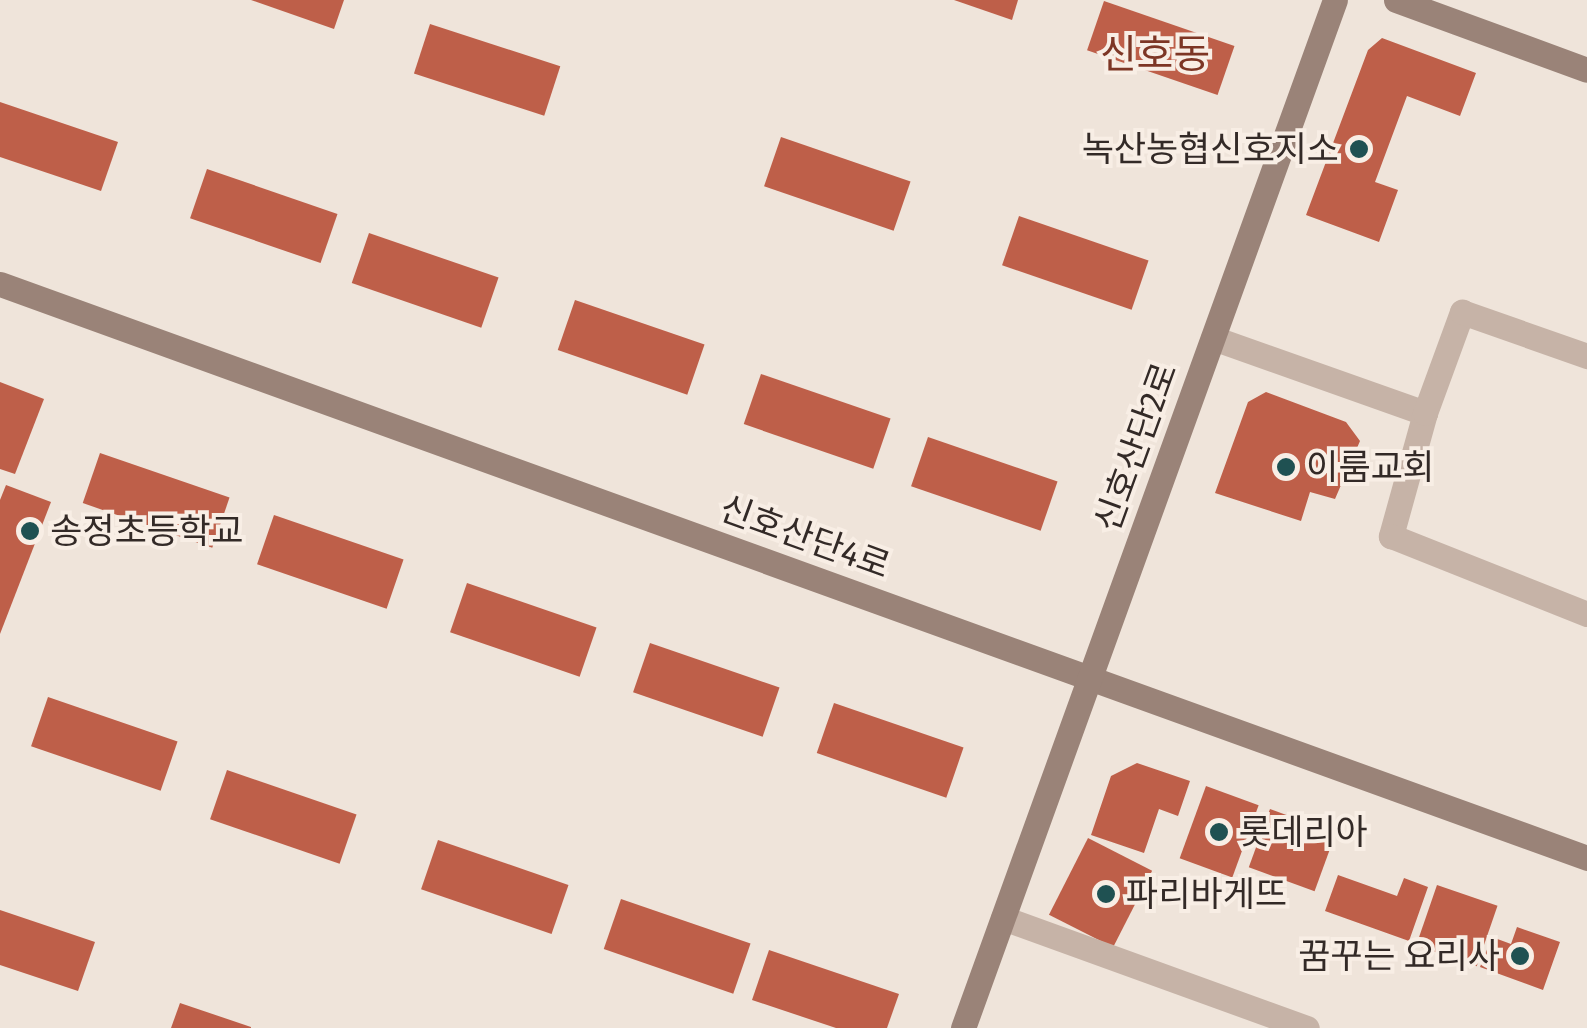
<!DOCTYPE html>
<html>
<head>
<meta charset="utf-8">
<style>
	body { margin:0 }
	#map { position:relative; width:1587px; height:1028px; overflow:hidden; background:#efe4da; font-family:"Fira Sans Condensed","Noto Sans KR",sans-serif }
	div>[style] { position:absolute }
	.building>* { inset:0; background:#be5f49; transform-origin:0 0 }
	.minor>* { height:25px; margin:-12.5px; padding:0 12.5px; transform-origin:12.5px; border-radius:12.5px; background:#c6b3a7 }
	.secondary>* { height:25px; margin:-12.5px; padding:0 12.5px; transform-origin:12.5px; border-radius:12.5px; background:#9a8378 }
	.dots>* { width:28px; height:28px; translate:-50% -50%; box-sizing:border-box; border:5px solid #f8eee5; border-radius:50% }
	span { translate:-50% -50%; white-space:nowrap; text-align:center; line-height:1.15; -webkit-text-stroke:8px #f8eee5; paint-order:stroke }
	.poi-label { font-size:35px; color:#332a27 }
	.right { translate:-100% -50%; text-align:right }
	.left { translate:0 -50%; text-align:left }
	.street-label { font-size:35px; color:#332a27 }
	.quarter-label { font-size:40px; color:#7d3625 }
</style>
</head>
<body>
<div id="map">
	<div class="building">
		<i style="clip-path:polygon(251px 0,344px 0,334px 29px)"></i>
		<i style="clip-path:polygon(954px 0,1018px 0,1012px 20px)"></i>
		<i style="left:1104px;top:1px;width:138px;height:52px;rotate:19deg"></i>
		<i style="left:430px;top:24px;width:137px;height:52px;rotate:18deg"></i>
		<i style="clip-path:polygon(1382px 38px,1476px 73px,1460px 116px,1407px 96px,1375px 182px,1398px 190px,1379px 242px,1306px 215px,1368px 50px)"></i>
		<i style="clip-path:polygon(0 102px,118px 142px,101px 191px,0 157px)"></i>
		<i style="left:781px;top:137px;width:137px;height:52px;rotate:19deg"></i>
		<i style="left:207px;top:169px;width:138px;height:52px;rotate:19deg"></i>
		<i style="left:1019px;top:216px;width:137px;height:52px;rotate:19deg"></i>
		<i style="left:369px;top:233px;width:137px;height:53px;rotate:19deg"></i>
		<i style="left:575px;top:300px;width:137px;height:53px;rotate:19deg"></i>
		<i style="left:761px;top:374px;width:137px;height:53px;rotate:19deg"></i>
		<i style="clip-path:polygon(0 382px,44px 399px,15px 474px,0 469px)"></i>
		<i style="clip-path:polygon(1266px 392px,1346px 422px,1360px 441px,1335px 499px,1310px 492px,1301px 521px,1215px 493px,1248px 402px)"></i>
		<i style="left:928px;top:437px;width:137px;height:52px;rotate:19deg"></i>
		<i style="left:100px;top:453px;width:137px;height:53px;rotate:19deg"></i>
		<i style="clip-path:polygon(6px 485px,51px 502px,0 634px,0 500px)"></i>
		<i style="left:274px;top:515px;width:137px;height:52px;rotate:19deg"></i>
		<i style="left:467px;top:583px;width:137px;height:52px;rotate:19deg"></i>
		<i style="left:650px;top:643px;width:137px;height:52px;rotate:19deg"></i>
		<i style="left:48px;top:697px;width:137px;height:52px;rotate:19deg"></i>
		<i style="left:834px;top:703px;width:137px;height:53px;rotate:19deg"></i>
		<i style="clip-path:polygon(1137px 763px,1190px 781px,1178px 816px,1159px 809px,1144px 853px,1091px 835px,1111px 776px)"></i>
		<i style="left:227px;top:770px;width:137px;height:52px;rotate:19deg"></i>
		<i style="left:1206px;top:786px;width:56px;height:77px;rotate:20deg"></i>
		<i style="left:1270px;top:809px;width:70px;height:62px;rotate:20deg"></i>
		<i style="left:1088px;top:838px;width:72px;height:86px;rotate:27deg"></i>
		<i style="left:438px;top:840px;width:138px;height:52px;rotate:19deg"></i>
		<i style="clip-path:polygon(1338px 875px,1397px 896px,1404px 878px,1428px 887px,1409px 941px,1325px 911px)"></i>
		<i style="left:1437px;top:885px;width:64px;height:64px;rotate:19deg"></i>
		<i style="left:621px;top:899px;width:137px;height:53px;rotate:19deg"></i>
		<i style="clip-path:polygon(0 910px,95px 942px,78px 991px,0 965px)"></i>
		<i style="clip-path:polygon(1517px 927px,1560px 942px,1543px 990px,1480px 967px,1492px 937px,1511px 944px)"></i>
		<i style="clip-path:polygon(769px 950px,899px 994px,887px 1028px,836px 1028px,752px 1000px)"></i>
		<i style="clip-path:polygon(180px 1003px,251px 1027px,251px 1028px,171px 1028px)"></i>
	</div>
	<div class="minor">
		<i style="left:1213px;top:338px;width:225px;rotate:19.5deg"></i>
		<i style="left:1425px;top:413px;width:128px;rotate:105.5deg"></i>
		<i style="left:1391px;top:536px;width:211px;rotate:21.7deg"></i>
		<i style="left:1425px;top:413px;width:108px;rotate:-69.9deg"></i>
		<i style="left:1462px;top:312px;width:133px;rotate:19.4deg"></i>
		<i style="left:1003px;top:918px;width:323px;rotate:19.9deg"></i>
	</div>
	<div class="secondary">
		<i style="left:1396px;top:0;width:203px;rotate:20.1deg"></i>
		<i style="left:0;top:284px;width:1688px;rotate:19.88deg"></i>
		<i style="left:963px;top:1028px;width:1093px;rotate:-70.11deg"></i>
	</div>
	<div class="dots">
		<i style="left:1359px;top:149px;background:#1f5152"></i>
		<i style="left:1286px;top:467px;background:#1f5152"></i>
		<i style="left:30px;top:531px;background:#1f5152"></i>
		<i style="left:1219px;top:832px;background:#1f5152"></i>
		<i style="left:1106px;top:894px;background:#1f5152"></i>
		<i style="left:1520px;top:956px;background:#1f5152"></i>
	</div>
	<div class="poi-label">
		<span class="right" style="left:1339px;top:149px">녹산농협신호지소</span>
		<span class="left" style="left:1306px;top:467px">이룸교회</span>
		<span class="left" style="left:50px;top:531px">송정초등학교</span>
		<span class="left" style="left:1239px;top:832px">롯데리아</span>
		<span class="left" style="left:1126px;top:894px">파리바게뜨</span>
		<span class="right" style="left:1500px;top:956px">꿈꾸는 요리사</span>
	</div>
	<div class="street-label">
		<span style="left:1136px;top:447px;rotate:-70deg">신호산단2로</span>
		<span style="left:805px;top:537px;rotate:20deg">신호산단4로</span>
	</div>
	<div class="quarter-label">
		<span style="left:1155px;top:55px">신호동</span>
	</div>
</div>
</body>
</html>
